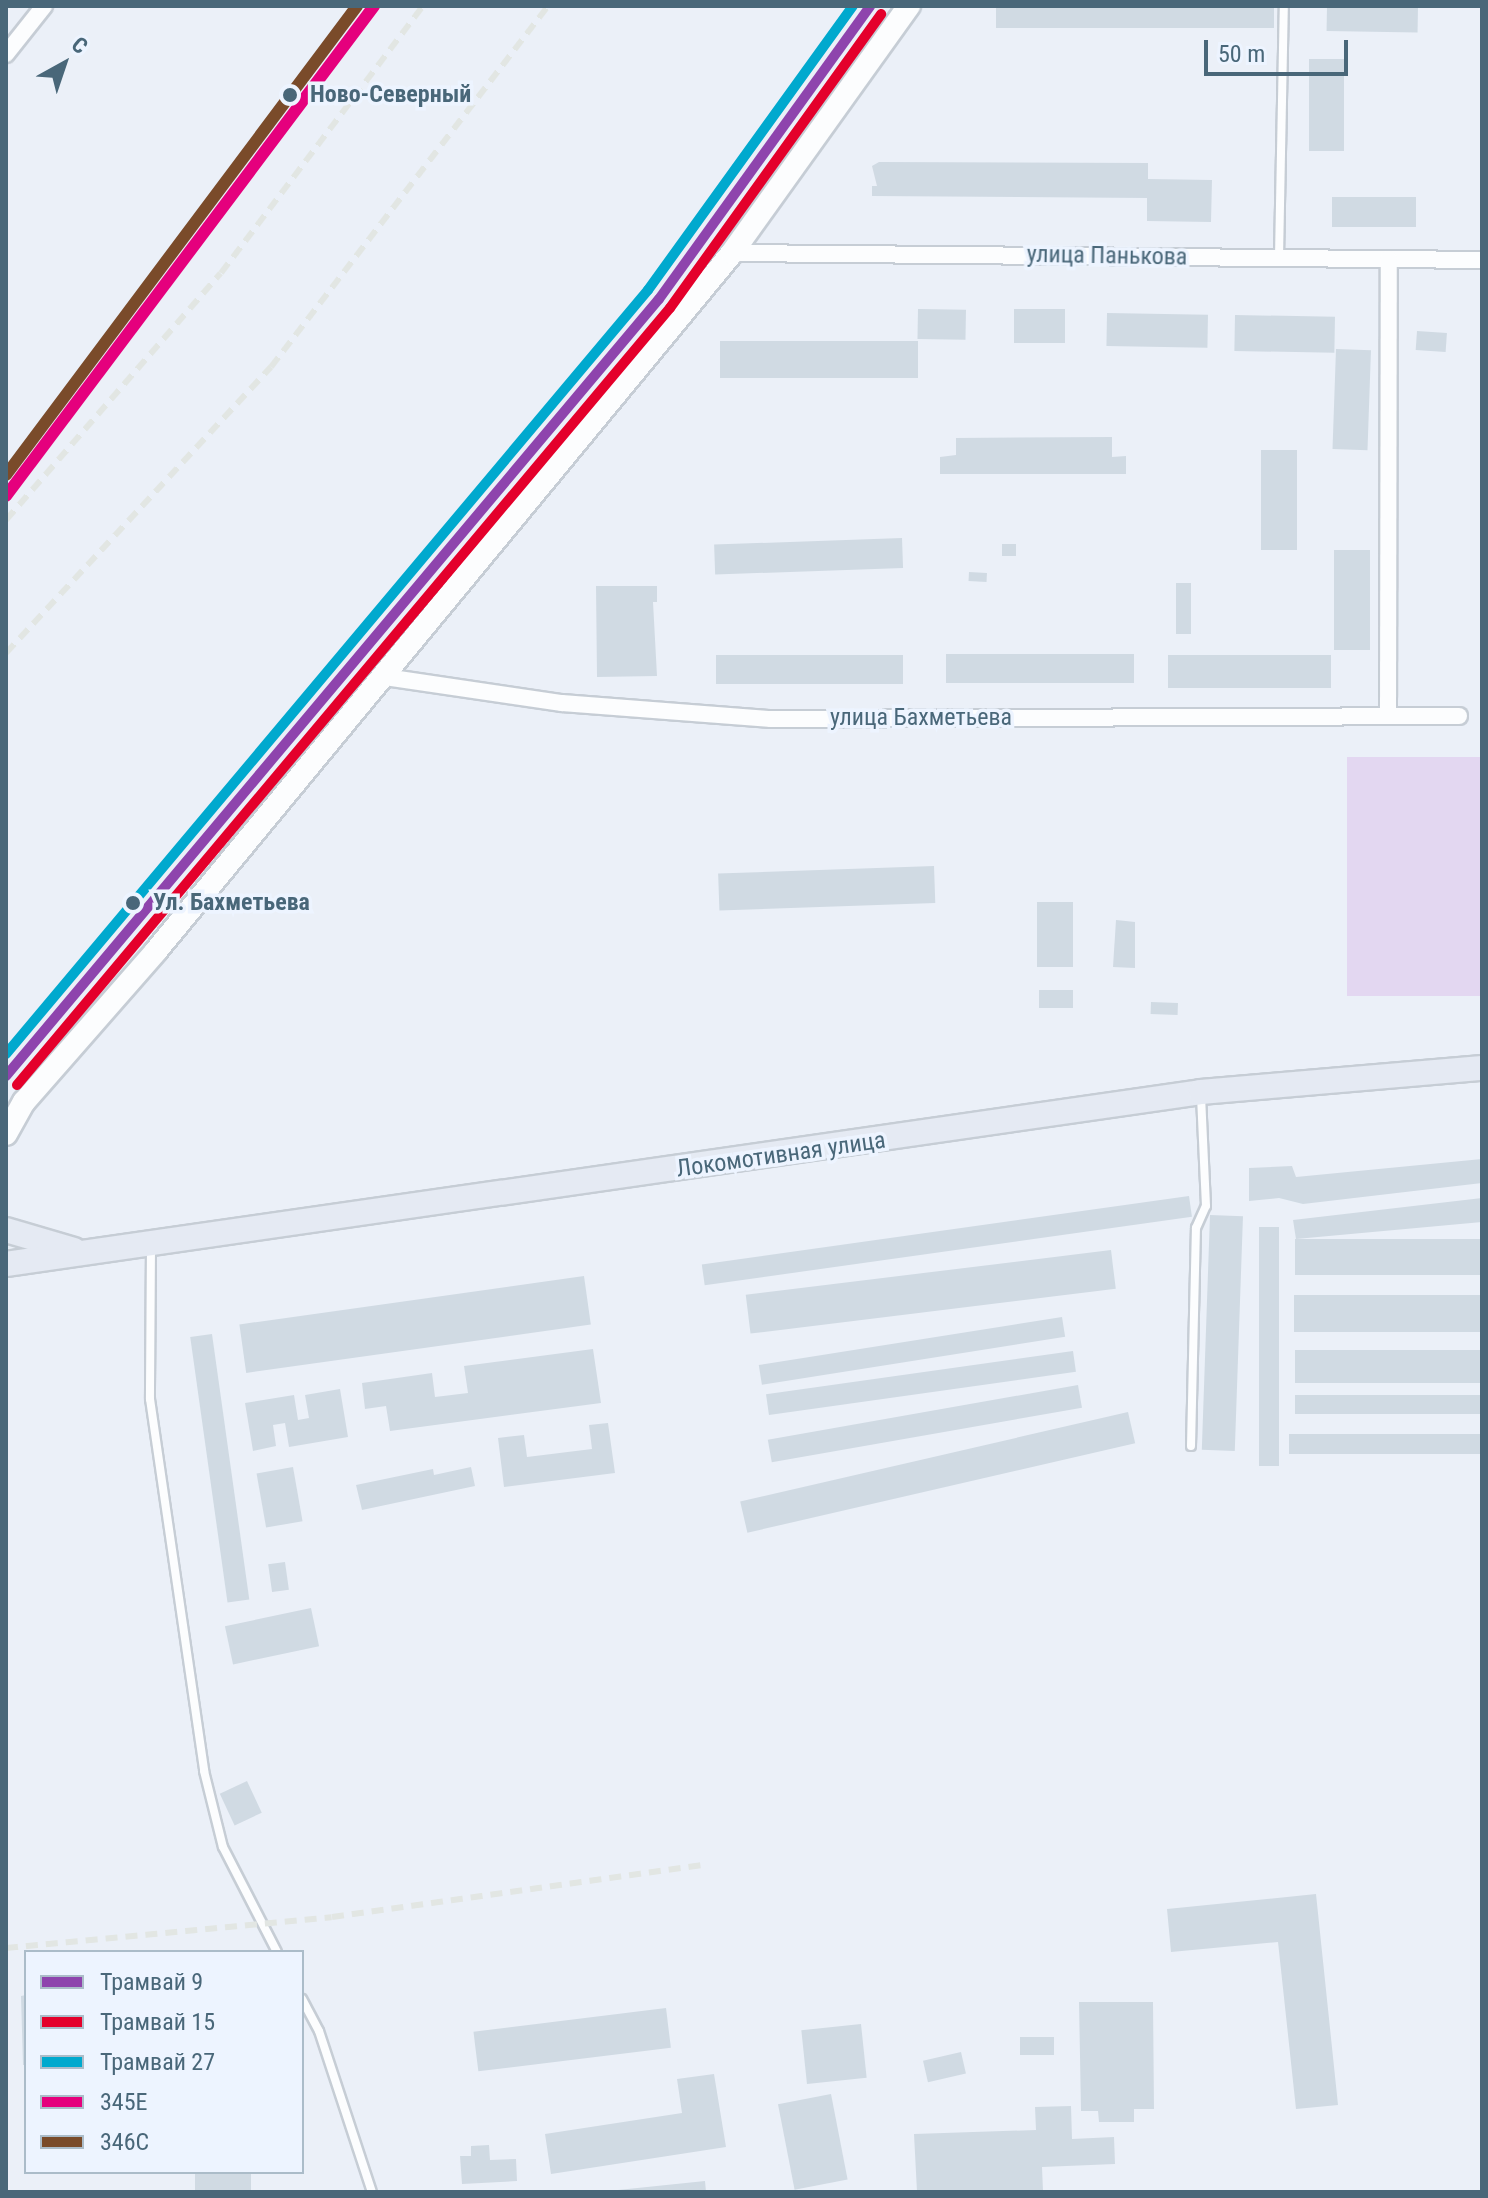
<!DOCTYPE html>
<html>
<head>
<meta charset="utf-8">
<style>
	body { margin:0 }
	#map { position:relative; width:1488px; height:2198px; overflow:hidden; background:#ebf0f8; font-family:"Roboto Condensed",sans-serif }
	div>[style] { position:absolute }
	.green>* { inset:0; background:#e3d7f1; transform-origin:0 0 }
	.building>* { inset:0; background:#d0dae3; transform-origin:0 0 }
	.roads { filter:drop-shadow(2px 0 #c6cdd5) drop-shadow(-2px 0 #c6cdd5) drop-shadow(0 2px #c6cdd5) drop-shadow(0 -2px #c6cdd5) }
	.lane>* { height:8px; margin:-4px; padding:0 4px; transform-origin:4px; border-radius:4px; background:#fcfdfe }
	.street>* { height:16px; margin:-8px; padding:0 8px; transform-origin:8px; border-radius:8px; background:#fcfdfe }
	.secondary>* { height:22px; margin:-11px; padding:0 11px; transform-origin:11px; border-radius:11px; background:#fcfdfe }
	.primary>* { height:24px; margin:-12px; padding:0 12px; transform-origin:12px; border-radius:12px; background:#e5eaf3 }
	.rail>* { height:6px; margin-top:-3px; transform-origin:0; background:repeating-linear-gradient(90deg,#e2e6e3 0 12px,transparent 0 20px) }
	.rail-1>* { height:12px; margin:-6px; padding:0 6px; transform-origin:6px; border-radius:6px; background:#e5007d }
	.rail-2>* { height:12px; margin:-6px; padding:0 6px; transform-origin:6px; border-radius:6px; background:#7a4b2a }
	.tram-1>* { height:10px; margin:-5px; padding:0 5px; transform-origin:5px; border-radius:5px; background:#8e44ad }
	.tram-2>* { height:10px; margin:-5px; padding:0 5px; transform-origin:5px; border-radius:5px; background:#e4002b }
	.tram-3>* { height:10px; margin:-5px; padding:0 5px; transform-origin:5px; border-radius:5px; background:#00a9ce }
	.dots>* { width:22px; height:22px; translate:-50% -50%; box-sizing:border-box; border:4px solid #edf4ff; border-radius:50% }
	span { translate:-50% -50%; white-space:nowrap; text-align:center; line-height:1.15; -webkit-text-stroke:7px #edf4ff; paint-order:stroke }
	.stop-label { font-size:24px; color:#496779; font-weight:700 }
	.left { translate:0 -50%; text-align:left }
	.street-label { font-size:24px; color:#496779 }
	.frame { position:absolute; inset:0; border:8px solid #496779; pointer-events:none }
	.legend { position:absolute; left:24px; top:1950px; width:280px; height:224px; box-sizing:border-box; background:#edf4ff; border:2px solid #abbcc9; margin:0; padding:10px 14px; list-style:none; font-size:24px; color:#496779 }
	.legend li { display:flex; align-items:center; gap:16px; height:40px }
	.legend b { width:40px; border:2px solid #abbcc9 }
	.north { position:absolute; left:24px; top:24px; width:80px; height:80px; -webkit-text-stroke:6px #edf4ff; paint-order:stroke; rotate:40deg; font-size:22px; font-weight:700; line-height:32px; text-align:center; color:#496779 }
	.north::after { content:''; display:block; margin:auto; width:28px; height:36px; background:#496779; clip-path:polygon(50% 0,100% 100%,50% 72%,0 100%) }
	.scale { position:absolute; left:1204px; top:40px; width:144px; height:36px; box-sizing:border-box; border:4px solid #496779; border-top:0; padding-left:10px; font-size:24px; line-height:28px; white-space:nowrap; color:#496779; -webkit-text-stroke:6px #edf4ff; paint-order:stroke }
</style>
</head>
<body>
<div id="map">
	<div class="green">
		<i style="left:1482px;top:757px;width:239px;height:135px;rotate:90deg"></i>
	</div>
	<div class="building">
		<i style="left:996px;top:6px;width:278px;height:22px"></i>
		<i style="left:1327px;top:6px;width:91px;height:25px;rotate:1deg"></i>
		<i style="left:1309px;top:59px;width:35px;height:92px"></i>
		<i style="clip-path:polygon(879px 162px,1148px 163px,1148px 179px,1212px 180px,1211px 222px,1147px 221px,1147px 198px,872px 196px,872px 186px,877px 186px,872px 166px)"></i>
		<i style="left:1332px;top:197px;width:84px;height:30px"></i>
		<i style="left:918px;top:309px;width:48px;height:30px;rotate:1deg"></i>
		<i style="left:1014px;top:309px;width:51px;height:34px"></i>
		<i style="left:1107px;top:313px;width:101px;height:33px;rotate:1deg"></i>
		<i style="left:1235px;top:315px;width:100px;height:36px;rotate:1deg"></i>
		<i style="left:1417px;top:331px;width:30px;height:19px;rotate:4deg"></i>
		<i style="left:918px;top:341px;width:37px;height:198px;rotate:90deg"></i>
		<i style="left:1336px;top:349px;width:35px;height:100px;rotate:2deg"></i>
		<i style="clip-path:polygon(1112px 437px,1112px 457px,1126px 456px,1126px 474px,940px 474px,940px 457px,956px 455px,956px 438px)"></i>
		<i style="left:1261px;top:450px;width:36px;height:100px"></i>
		<i style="left:902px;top:538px;width:30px;height:188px;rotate:88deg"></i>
		<i style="left:1002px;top:544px;width:14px;height:12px"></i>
		<i style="left:1370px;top:550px;width:100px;height:36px;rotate:90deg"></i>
		<i style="left:969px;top:572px;width:18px;height:9px;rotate:3deg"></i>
		<i style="left:1176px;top:583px;width:15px;height:51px"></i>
		<i style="clip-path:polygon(596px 586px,657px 586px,657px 602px,653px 602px,657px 676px,597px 677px)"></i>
		<i style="left:1134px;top:654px;width:29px;height:188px;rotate:90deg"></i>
		<i style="left:903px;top:655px;width:29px;height:187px;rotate:90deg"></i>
		<i style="left:1331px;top:655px;width:33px;height:163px;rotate:90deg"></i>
		<i style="left:934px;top:866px;width:37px;height:216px;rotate:88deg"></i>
		<i style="left:1037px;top:902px;width:36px;height:65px"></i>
		<i style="clip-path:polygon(1116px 920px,1135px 922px,1135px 968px,1113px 967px)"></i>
		<i style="left:1073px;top:990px;width:18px;height:34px;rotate:90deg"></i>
		<i style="left:1151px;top:1002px;width:27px;height:12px;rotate:2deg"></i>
		<i style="clip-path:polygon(1482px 1159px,1482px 1183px,1303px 1204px,1279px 1198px,1249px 1201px,1249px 1168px,1292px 1166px,1296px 1177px)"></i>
		<i style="left:1189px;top:1196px;width:21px;height:492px;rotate:82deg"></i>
		<i style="clip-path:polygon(1482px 1198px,1482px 1222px,1296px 1239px,1293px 1220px)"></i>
		<i style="left:1210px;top:1215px;width:33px;height:235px;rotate:2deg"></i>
		<i style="left:1259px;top:1227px;width:20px;height:239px"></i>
		<i style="left:1482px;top:1239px;width:36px;height:187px;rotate:90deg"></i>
		<i style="left:1111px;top:1250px;width:39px;height:368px;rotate:83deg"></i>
		<i style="left:584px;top:1276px;width:49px;height:348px;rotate:82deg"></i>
		<i style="left:1482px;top:1295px;width:37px;height:188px;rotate:90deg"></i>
		<i style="left:1062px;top:1317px;width:20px;height:307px;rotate:81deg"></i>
		<i style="left:212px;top:1334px;width:268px;height:22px;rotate:82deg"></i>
		<i style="clip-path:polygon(593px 1349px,601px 1403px,390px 1431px,386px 1406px,365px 1409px,362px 1383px,432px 1373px,435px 1397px,468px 1393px,464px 1366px)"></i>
		<i style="left:1482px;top:1350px;width:33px;height:187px;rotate:90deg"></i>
		<i style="left:1073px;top:1351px;width:21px;height:310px;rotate:82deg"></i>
		<i style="left:1078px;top:1385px;width:23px;height:315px;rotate:80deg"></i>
		<i style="clip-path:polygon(340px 1389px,348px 1437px,289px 1447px,285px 1423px,273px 1425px,276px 1446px,253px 1451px,245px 1403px,294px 1395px,298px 1420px,309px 1418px,305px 1395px)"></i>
		<i style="left:1482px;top:1395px;width:19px;height:187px;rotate:90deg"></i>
		<i style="left:1128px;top:1412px;width:32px;height:398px;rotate:77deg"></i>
		<i style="clip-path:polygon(608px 1423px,615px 1473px,504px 1487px,498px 1438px,524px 1435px,527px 1457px,592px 1449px,589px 1425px)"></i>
		<i style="left:1482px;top:1434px;width:20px;height:193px;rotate:90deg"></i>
		<i style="left:293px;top:1467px;width:55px;height:37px;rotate:80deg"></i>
		<i style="clip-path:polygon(471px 1467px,475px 1486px,362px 1510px,356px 1485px,433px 1469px,434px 1475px)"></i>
		<i style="left:285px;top:1562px;width:28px;height:17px;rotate:82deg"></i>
		<i style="left:311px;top:1608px;width:39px;height:88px;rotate:78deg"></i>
		<i style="left:247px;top:1781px;width:35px;height:30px;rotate:65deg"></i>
		<i style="clip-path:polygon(1316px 1894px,1338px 2105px,1296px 2109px,1278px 1942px,1171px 1952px,1167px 1909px)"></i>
		<i style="clip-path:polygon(26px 1995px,26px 2065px,23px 2065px,21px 1996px)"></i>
		<i style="clip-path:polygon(1079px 2002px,1153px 2002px,1154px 2109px,1134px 2109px,1134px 2122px,1099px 2122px,1098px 2111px,1081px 2111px)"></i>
		<i style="left:666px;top:2008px;width:40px;height:194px;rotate:83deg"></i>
		<i style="left:861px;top:2024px;width:54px;height:60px;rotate:84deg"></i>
		<i style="left:1054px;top:2037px;width:18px;height:34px;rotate:90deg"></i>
		<i style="left:961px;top:2052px;width:22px;height:39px;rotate:77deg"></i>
		<i style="clip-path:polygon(714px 2074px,726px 2147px,551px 2174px,545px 2134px,682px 2113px,677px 2079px)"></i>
		<i style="left:831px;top:2094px;width:87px;height:54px;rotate:79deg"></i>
		<i style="clip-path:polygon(1071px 2106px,1072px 2139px,1114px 2137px,1115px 2164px,1042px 2167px,1043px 2191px,917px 2192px,914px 2134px,1036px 2130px,1035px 2107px)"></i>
		<i style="clip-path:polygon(489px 2145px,490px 2160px,516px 2159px,517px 2181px,462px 2184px,460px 2156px,471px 2156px,471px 2146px)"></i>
		<i style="left:195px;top:2172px;width:56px;height:20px"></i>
		<i style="clip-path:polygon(705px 2181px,706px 2192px,618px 2192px,618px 2190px)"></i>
	</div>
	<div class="roads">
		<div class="lane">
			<i style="left:1279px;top:257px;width:251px;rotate:-88.9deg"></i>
			<i style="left:151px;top:1246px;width:153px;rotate:90.4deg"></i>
			<i style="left:150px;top:1399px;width:376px;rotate:81.7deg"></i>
			<i style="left:204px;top:1771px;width:78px;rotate:76deg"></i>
			<i style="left:223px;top:1847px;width:118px;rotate:62.8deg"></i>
			<i style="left:1191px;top:1446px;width:218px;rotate:-88.7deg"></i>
			<i style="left:1196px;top:1228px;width:24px;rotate:-66deg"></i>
			<i style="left:1206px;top:1206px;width:109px;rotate:-92.6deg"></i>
			<i style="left:302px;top:1999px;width:36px;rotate:62deg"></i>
			<i style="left:319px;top:2031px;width:169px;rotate:71.8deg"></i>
		</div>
		<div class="street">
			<i style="left:6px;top:54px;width:61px;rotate:-51.6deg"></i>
			<i style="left:732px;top:253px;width:750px;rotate:0.53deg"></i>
			<i style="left:385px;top:677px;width:179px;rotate:8.4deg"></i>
			<i style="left:562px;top:703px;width:210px;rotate:4.4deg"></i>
			<i style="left:771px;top:719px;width:688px;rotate:-0.25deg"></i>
			<i style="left:1388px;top:716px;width:457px;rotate:-89.9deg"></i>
		</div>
		<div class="secondary">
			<i style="left:6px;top:1134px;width:37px;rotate:-61deg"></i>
			<i style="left:24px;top:1102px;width:201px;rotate:-48.8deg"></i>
			<i style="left:156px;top:951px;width:905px;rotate:-50.47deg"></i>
			<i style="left:732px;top:253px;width:304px;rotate:-54.4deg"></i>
		</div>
		<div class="primary">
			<i style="left:6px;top:1230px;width:71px;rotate:16.4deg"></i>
			<i style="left:6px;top:1264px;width:1207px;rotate:-8.19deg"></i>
			<i style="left:1201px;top:1092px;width:282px;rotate:-4.9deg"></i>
		</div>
	</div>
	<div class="rail">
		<i style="left:6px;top:520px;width:327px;rotate:-49deg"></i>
		<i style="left:221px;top:273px;width:335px;rotate:-52.9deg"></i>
		<i style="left:6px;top:653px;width:390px;rotate:-47.2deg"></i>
		<i style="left:271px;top:367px;width:455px;rotate:-52.5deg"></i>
		<i style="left:6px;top:1948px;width:327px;rotate:-5.4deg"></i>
		<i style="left:332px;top:1917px;width:374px;rotate:-8deg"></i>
	</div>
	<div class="rail-1">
		<i style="left:6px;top:496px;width:613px;rotate:-53.09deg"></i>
	</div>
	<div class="rail-2">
		<i style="left:6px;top:475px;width:586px;rotate:-53.19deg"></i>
	</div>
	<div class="tram-1">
		<i style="left:6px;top:1076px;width:1015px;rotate:-49.96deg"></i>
		<i style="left:659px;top:299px;width:361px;rotate:-54.2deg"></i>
	</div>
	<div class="tram-2">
		<i style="left:17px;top:1085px;width:1015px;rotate:-49.96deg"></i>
		<i style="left:670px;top:308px;width:362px;rotate:-54.3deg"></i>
	</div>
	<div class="tram-3">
		<i style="left:6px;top:1054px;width:998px;rotate:-49.96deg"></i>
		<i style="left:648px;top:290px;width:350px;rotate:-54.2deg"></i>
	</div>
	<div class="dots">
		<i style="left:290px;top:95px;background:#496779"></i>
		<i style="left:133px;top:903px;background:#496779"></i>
	</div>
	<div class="stop-label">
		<span class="left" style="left:310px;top:95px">Ново-Северный</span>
		<span class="left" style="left:153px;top:903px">Ул. Бахметьева</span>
	</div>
	<div class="street-label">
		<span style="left:1107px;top:256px;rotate:1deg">улица Панькова</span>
		<span style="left:921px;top:718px">улица Бахметьева</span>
		<span style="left:781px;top:1155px;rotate:-8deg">Локомотивная улица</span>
	</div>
	<div class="frame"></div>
	<ul class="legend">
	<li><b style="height:10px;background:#8e44ad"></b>Трамвай 9</li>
	<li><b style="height:10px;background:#e4002b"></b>Трамвай 15</li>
	<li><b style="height:10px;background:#00a9ce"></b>Трамвай 27</li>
	<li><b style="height:10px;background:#e5007d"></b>345Е</li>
	<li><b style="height:10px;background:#7a4b2a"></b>346С</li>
	</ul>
	<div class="north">С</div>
	<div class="scale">50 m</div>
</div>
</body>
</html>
